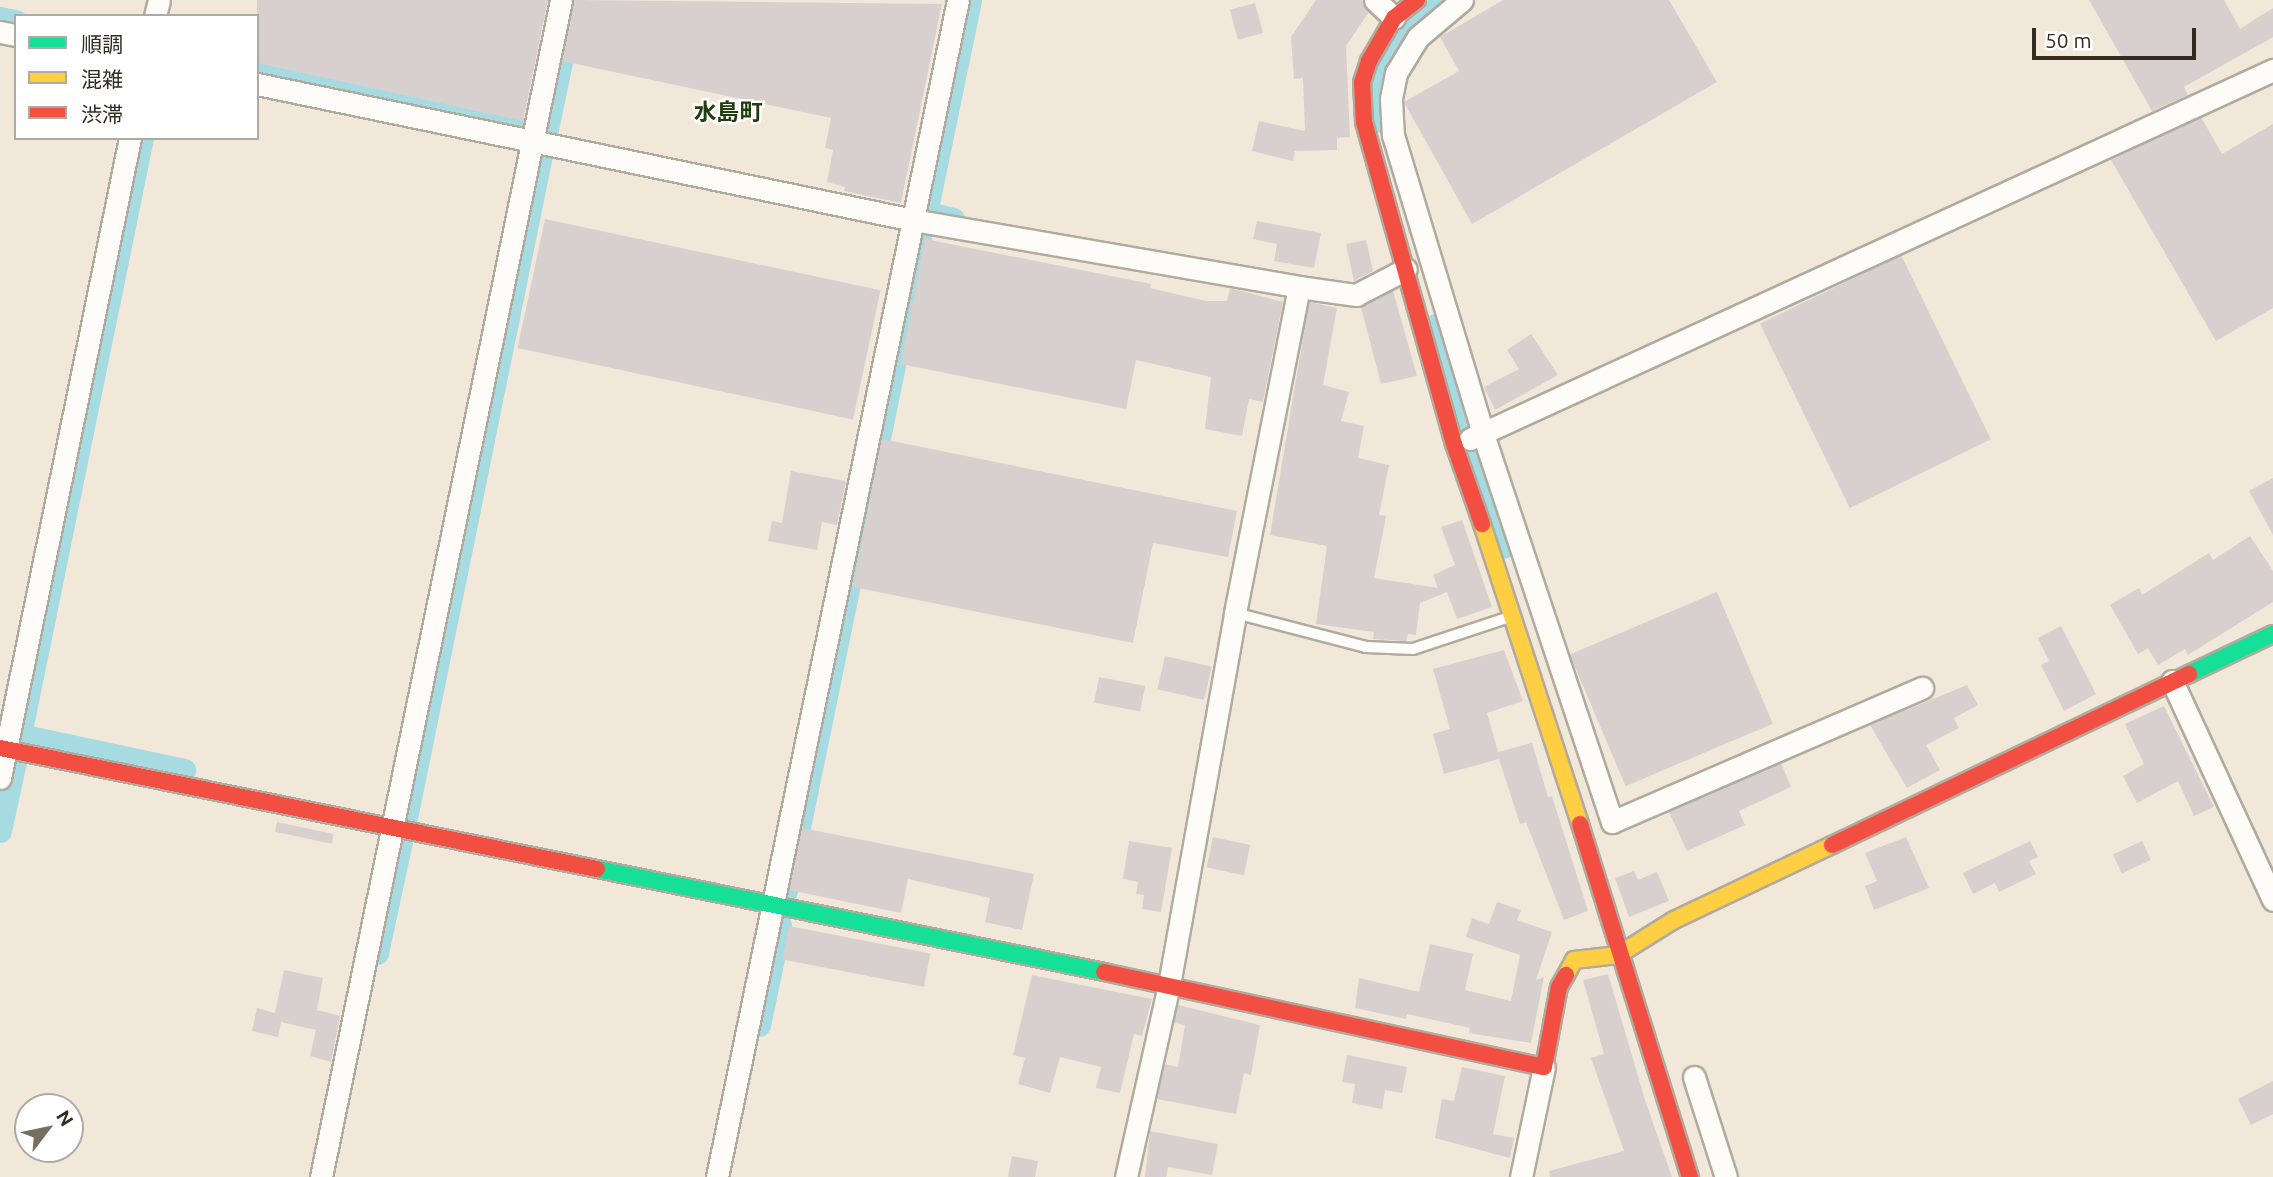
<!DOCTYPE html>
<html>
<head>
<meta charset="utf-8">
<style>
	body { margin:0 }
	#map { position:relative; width:2273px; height:1177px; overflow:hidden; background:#f1e8da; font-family:Ubuntu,"Noto Sans JP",sans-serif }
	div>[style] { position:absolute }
	.canal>* { height:23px; margin:-11.5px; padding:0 11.5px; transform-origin:11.5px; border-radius:11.5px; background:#a7dbe2 }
	.building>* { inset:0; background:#d8d0cf; transform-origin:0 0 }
	.roads { filter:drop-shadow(2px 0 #b1aa9e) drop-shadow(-2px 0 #b1aa9e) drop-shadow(0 2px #b1aa9e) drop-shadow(0 -2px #b1aa9e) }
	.lane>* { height:10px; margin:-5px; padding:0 5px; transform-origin:5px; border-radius:5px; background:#fdfcf9 }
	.street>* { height:21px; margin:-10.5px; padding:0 10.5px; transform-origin:10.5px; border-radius:10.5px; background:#fdfcf9 }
	.fast>* { height:16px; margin:-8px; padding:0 8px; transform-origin:8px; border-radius:8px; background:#16e098 }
	.slow>* { height:16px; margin:-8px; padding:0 8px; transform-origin:8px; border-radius:8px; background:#ffcf43 }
	.jam>* { height:16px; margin:-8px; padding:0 8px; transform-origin:8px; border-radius:8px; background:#f24e42 }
	span { translate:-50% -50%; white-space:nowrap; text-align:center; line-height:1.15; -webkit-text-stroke:5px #fff; paint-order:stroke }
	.quarter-label { font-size:23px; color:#213d0d; font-weight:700 }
	.legend { position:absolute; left:14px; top:14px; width:245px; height:126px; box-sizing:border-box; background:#fff; border:2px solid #adaaa5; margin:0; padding:9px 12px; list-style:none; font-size:21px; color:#332b1f }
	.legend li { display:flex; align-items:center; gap:14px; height:35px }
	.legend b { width:35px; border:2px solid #adaaa5 }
	.north { position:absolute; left:14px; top:1093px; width:70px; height:70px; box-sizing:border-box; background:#fff; border:2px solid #adaaa5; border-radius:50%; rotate:58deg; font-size:19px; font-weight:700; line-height:28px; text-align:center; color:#332b1f }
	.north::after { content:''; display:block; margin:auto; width:24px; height:32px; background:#766d60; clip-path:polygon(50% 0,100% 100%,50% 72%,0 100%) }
	.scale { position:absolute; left:2032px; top:28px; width:164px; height:32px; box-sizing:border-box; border:4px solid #332b1f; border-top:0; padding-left:9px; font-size:21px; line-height:24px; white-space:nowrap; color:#332b1f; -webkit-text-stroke:5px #fff; paint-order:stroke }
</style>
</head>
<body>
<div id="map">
	<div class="canal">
		<i style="left:0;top:18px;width:16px;rotate:11deg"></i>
		<i style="left:257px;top:71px;width:268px;rotate:12.3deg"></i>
		<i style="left:1375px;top:121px;width:17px;rotate:-93deg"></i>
		<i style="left:1374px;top:104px;width:54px;rotate:-76deg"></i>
		<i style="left:1387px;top:52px;width:24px;rotate:-55deg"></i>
		<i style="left:1401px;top:32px;width:49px;rotate:-40.9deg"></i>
		<i style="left:546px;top:134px;width:137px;rotate:-78.2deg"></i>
		<i style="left:142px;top:138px;width:609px;rotate:101.55deg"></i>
		<i style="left:20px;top:735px;width:168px;rotate:12deg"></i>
		<i style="left:953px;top:219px;width:28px;rotate:-167deg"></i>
		<i style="left:926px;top:213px;width:217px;rotate:-78.3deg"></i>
		<i style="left:1435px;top:325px;width:232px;rotate:72.7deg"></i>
		<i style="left:406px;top:818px;width:677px;rotate:-78.49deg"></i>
		<i style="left:0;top:831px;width:76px;rotate:-77.8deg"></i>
		<i style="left:786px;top:891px;width:666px;rotate:-78.39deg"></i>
		<i style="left:377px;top:953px;width:120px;rotate:-77.9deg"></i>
		<i style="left:759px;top:1025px;width:102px;rotate:-78.1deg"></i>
	</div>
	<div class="building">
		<i style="clip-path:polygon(257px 0,548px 0,523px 121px,257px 63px)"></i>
		<i style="clip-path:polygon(574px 0,942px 4px,901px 203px,844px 191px,845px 187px,827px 182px,833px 150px,825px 148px,831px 118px,562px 61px)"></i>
		<i style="clip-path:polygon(1316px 0,1362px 0,1369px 12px,1346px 46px,1350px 137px,1337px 138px,1337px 150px,1295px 151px,1293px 161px,1252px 151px,1259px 121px,1305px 131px,1303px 78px,1294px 79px,1291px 37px)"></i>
		<i style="clip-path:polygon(1503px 0,1669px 0,1717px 82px,1472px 224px,1404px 102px,1459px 71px,1440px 37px)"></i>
		<i style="clip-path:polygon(2089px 0,2224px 0,2240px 29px,2273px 8px,2273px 37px,2184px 87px,2188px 95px,2152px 111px)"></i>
		<i style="left:1255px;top:3px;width:31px;height:26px;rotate:75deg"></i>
		<i style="clip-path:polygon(2201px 117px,2222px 154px,2273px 124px,2273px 308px,2216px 341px,2111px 160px)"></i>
		<i style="left:545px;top:219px;width:343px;height:132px;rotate:12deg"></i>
		<i style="clip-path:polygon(1257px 221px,1321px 233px,1314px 268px,1274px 261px,1277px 244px,1253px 239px)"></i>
		<i style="clip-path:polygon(925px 239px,1151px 284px,1150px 288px,1206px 301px,1227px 301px,1230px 288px,1283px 302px,1263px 402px,1249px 399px,1242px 436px,1205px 429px,1211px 377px,1136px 360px,1126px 409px,901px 364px)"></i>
		<i style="clip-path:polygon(1366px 240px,1373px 271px,1354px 281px,1346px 244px)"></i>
		<i style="left:1901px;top:255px;width:205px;height:157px;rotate:64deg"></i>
		<i style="clip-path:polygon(1393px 291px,1417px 376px,1381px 384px,1361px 307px)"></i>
		<i style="clip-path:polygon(1309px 302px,1337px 308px,1323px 385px,1349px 392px,1341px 421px,1364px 426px,1358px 458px,1389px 465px,1379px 515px,1386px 516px,1374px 578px,1438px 588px,1433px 575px,1455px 565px,1441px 527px,1462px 520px,1492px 607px,1457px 619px,1447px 592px,1420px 603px,1416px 635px,1408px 634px,1406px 641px,1373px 639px,1374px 632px,1316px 624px,1327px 546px,1270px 535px)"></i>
		<i style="clip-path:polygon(1531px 334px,1558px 375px,1495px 410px,1484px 387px,1519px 369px,1507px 350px)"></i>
		<i style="clip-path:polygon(882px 439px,1237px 511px,1228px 557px,1153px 543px,1133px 643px,853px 587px)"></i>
		<i style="clip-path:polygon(791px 471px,846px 481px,837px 525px,822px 522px,817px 550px,768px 541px,772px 521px,782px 523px)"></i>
		<i style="clip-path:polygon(2273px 478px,2273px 535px,2249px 491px)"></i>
		<i style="clip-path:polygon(2250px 536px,2273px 571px,2273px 602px,2188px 655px,2185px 649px,2158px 665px,2148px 648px,2138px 654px,2110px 605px,2139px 588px,2142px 595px,2209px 553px,2213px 560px)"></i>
		<i style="left:1717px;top:592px;width:143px;height:160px;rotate:67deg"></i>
		<i style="clip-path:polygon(2061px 626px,2096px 694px,2064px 711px,2041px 665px,2049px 661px,2038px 638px)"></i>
		<i style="clip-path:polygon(1504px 650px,1523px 701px,1487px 713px,1498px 752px,1532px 743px,1548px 797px,1552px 796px,1588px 911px,1564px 920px,1526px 822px,1520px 824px,1499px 759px,1444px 774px,1433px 734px,1450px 729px,1433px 669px)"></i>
		<i style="left:1165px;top:656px;width:48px;height:34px;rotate:13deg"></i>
		<i style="left:1099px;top:677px;width:47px;height:26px;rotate:11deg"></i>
		<i style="clip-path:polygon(1967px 685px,1978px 705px,1954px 718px,1959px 728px,1926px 745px,1940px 770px,1907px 788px,1870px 725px)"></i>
		<i style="clip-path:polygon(2164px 706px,2214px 807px,2194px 816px,2178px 781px,2137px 803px,2123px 776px,2144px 764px,2125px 724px)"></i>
		<i style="clip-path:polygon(1781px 763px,1791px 787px,1739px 811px,1745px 825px,1687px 851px,1669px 812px)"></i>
		<i style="left:277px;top:822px;width:58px;height:10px;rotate:12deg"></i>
		<i style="clip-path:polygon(802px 828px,1034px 874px,1022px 930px,985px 922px,990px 898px,908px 879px,901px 913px,789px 890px)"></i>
		<i style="left:1213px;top:837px;width:38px;height:31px;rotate:12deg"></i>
		<i style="clip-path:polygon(1906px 837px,1929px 888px,1874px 910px,1865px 886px,1877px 881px,1865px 853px)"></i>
		<i style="clip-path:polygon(1129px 841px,1172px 848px,1161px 912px,1142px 909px,1144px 895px,1136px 894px,1138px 882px,1123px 879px)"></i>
		<i style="clip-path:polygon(2030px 841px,2038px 857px,2029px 861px,2036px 874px,1999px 892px,1995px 883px,1973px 894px,1963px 873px)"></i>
		<i style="left:2142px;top:841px;width:21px;height:32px;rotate:65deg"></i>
		<i style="clip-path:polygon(1634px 871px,1638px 880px,1657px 872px,1669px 901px,1629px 917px,1615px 878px)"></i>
		<i style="clip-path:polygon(1497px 902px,1521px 910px,1517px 920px,1552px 932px,1536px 980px,1544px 977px,1531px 1043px,1469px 1033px,1470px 1028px,1407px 1014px,1406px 1019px,1355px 1008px,1359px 978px,1419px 992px,1430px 944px,1473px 954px,1465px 990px,1511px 1001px,1520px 955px,1466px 937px,1472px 918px,1489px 924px)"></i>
		<i style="left:789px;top:926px;width:144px;height:34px;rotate:11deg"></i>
		<i style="clip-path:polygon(284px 970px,323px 978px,317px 1010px,340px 1016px,331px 1062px,310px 1056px,316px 1030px,281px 1022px,278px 1037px,252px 1031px,257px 1008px,275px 1013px)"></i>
		<i style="clip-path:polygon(1608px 974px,1645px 1100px,1672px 1177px,1550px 1177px,1549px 1171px,1624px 1151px,1591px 1058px,1604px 1054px,1583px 980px)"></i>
		<i style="clip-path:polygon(1032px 975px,1152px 999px,1142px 1036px,1134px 1034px,1120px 1093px,1096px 1088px,1101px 1067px,1060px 1057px,1050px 1093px,1018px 1084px,1025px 1058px,1013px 1055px)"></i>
		<i style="clip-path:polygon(1178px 1005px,1260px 1025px,1251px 1075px,1244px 1073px,1236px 1114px,1157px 1099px,1165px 1064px,1178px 1067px,1185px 1025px,1174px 1023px)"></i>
		<i style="clip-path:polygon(1347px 1055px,1407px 1067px,1402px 1093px,1385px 1090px,1382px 1109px,1352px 1103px,1355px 1084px,1342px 1082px)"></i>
		<i style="clip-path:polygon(1462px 1067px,1505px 1076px,1493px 1134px,1514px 1138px,1510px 1158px,1435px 1138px,1442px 1099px,1454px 1101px)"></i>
		<i style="clip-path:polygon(2273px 1081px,2273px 1114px,2251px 1125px,2238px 1099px)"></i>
		<i style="clip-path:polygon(1150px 1131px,1218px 1144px,1212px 1175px,1168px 1167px,1166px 1177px,1145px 1177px)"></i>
		<i style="clip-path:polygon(1012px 1156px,1038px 1161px,1035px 1177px,1008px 1177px)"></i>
	</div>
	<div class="roads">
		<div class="lane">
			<i style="left:1235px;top:613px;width:135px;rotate:14.5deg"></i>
			<i style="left:1366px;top:647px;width:47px;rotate:2.4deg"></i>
			<i style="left:1413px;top:649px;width:105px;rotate:-18.3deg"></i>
		</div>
		<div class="street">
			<i style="left:1375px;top:0;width:26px;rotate:43deg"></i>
			<i style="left:1462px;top:0;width:57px;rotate:139.9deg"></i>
			<i style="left:1418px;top:37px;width:42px;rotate:121.4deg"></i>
			<i style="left:1396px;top:73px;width:26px;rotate:101deg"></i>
			<i style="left:1391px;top:99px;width:36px;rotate:87deg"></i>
			<i style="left:1393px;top:135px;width:312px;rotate:73.2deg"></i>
			<i style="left:1483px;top:434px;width:409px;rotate:71.6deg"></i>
			<i style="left:1612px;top:822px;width:338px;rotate:-23.4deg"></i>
			<i style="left:155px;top:16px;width:16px;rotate:-76deg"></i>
			<i style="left:0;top:32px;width:16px;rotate:11deg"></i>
			<i style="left:257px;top:84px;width:670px;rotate:11.71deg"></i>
			<i style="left:913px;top:220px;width:392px;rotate:9.8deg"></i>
			<i style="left:1299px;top:287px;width:58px;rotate:8deg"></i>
			<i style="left:1356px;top:295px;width:56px;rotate:-27.5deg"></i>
			<i style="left:1470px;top:439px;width:884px;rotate:-24.68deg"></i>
			<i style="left:2172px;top:681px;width:241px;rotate:65.2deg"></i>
			<i style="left:0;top:778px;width:653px;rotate:-78.52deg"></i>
			<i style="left:1694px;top:1077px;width:105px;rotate:72.3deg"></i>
			<i style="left:321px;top:1177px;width:1201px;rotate:-78.47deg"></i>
			<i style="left:717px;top:1177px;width:1201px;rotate:-78.43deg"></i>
			<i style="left:1126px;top:1177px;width:197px;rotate:-77.4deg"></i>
			<i style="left:1169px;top:985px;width:378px;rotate:-79.9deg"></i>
			<i style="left:1235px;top:613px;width:332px;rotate:-78.9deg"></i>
			<i style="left:1521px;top:1177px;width:112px;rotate:-78.2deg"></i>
		</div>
		<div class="fast">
			<i style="left:2189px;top:674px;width:93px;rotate:-25.5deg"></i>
			<i style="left:597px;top:869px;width:517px;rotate:11.48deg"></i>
		</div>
		<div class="slow">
			<i style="left:1482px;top:524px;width:316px;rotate:71.9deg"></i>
			<i style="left:1566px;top:975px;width:17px;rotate:-62deg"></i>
			<i style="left:1574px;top:960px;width:44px;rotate:-6.5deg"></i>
			<i style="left:1618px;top:955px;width:66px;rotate:-32deg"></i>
			<i style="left:1674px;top:920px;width:175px;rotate:-25.4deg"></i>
		</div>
		<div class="jam">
			<i style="left:1417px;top:0;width:29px;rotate:142deg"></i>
			<i style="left:1394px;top:18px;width:50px;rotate:120.2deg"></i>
			<i style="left:1369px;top:61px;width:22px;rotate:108deg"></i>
			<i style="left:1362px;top:82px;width:40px;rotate:87.1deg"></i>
			<i style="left:1364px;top:122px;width:334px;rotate:74.4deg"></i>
			<i style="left:1454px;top:444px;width:85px;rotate:70.7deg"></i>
			<i style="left:0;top:748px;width:609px;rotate:11.46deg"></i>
			<i style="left:1580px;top:824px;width:370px;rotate:72.7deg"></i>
			<i style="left:1832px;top:845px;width:396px;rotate:-25.6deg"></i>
			<i style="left:1104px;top:972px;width:450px;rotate:12.2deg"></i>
			<i style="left:1544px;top:1067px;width:81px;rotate:-79.4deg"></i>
			<i style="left:1559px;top:987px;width:14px;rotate:-60deg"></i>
		</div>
	</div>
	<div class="quarter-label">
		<span style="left:728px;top:112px">水島町</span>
	</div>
	<ul class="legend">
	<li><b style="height:9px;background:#16e098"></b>順調</li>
	<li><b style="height:9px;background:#ffcf43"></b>混雑</li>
	<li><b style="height:9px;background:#f24e42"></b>渋滞</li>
	</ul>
	<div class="north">N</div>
	<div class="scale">50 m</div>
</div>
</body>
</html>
